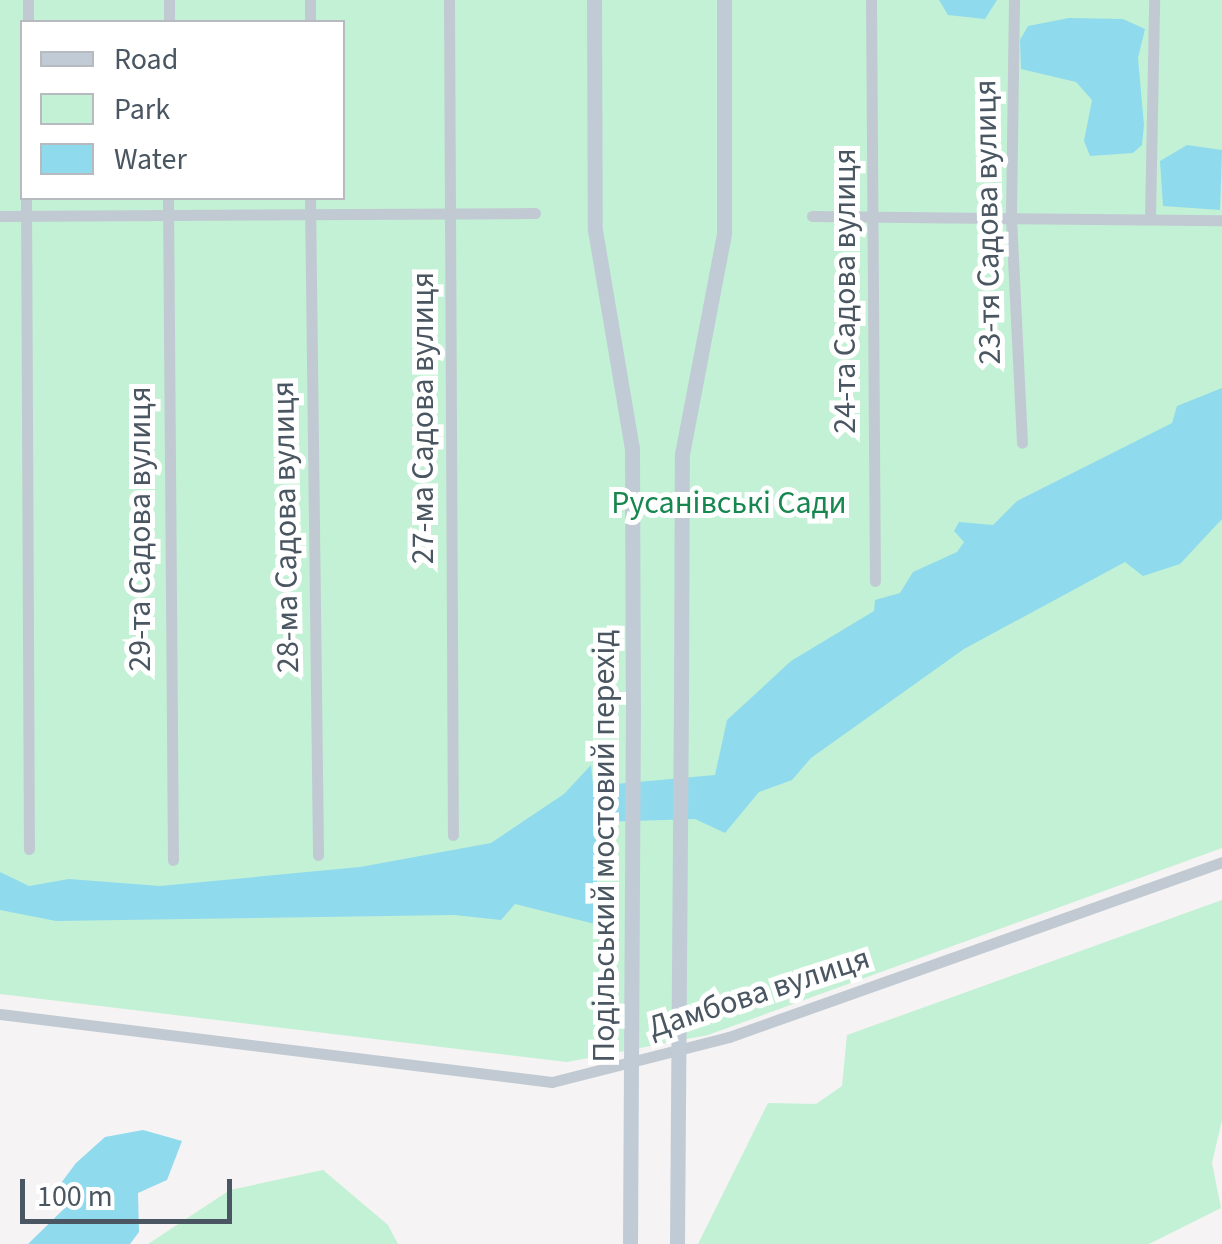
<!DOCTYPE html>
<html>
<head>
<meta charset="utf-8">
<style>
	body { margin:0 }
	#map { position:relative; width:1222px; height:1244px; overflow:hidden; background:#f5f3f3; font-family:"Source Sans 3",sans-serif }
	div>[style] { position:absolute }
	.green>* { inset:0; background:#c3f1d5 }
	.water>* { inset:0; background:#90daee }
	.minor>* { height:11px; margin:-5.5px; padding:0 5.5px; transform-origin:5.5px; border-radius:5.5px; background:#c1cad2 }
	.secondary>* { height:15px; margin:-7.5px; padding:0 7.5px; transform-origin:7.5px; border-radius:7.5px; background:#c1cbd6 }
	.secondary-bridge>* { height:15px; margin:-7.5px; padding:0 7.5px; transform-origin:7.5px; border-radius:7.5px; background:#c1cbd6 }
	span { translate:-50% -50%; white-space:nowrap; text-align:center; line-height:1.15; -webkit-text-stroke:10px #fff; paint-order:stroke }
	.street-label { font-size:32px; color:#4a5661 }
	.park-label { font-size:32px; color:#17864f }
	.legend { position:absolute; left:20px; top:20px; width:325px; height:180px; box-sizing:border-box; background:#fff; border:2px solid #b7bbc0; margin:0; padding:12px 18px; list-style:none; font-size:30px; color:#4a5661 }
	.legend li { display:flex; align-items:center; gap:20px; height:50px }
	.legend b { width:50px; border:2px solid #b7bbc0 }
	.scale { position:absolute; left:20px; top:1179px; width:212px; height:45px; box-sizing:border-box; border:5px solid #4a5661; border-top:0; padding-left:12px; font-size:30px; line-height:35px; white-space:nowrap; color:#4a5661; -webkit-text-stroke:8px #fff; paint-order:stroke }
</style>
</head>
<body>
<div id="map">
	<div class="green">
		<i style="clip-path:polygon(evenodd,0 0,1222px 0,1222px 848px,708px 1035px,567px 1062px,0 994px,0 0,22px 22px,342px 22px,342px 198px,22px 198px,22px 22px)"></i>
		<i style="clip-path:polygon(1222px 900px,1222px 1120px,1212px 1163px,1221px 1208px,1149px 1244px,698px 1244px,768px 1103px,816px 1104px,842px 1086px,847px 1035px)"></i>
		<i style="clip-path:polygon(323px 1170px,388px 1225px,398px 1244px,148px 1244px,230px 1190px)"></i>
	</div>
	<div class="water">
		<i style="clip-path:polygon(939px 0,997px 0,985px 19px,948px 15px)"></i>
		<i style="clip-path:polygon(1069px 18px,1123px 19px,1145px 29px,1138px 58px,1144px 125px,1142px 145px,1133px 153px,1090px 156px,1084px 141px,1092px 100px,1076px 82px,1021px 69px,1020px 40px,1028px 26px)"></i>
		<i style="clip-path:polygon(1187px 145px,1222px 150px,1220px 210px,1163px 206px,1160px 161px)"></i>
		<i style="clip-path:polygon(1222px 388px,1222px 519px,1180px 564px,1143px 576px,1125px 562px,964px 649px,811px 758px,792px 780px,759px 792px,725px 833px,695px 819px,600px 822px,595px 924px,515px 904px,501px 920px,454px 915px,56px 921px,0 910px,0 872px,29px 886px,69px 879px,160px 886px,360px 867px,491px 843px,564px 794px,591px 765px,593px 786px,715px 775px,727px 720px,791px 661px,874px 611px,875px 600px,900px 593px,913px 572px,957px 552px,964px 542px,954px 531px,959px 522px,993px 525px,1017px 501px,1172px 423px,1177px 406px)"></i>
		<i style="clip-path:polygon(143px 1130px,182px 1141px,167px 1180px,138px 1193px,139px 1232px,130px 1244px,28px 1244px,72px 1201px,61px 1183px,76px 1163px,105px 1137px)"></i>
	</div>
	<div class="minor">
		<i style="left:449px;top:0;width:835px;rotate:89.73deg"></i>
		<i style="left:871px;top:0;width:581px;rotate:89.61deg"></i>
		<i style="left:1014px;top:0;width:218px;rotate:90.8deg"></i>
		<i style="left:1011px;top:218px;width:225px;rotate:87.2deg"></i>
		<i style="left:28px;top:22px;width:22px;rotate:-90deg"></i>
		<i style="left:169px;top:22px;width:22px;rotate:-90deg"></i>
		<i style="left:310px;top:22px;width:22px;rotate:-90deg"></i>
		<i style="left:26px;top:198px;width:651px;rotate:89.74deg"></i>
		<i style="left:168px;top:198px;width:662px;rotate:89.57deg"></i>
		<i style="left:310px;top:198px;width:657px;rotate:89.3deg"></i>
		<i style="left:0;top:216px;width:535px;rotate:-0.32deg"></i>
		<i style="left:812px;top:216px;width:410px;rotate:0.6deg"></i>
		<i style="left:1150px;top:218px;width:218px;rotate:-88.9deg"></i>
		<i style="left:0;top:1014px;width:556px;rotate:7.02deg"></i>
		<i style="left:552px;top:1082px;width:183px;rotate:-14.3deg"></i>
		<i style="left:729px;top:1037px;width:523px;rotate:-19.54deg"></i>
	</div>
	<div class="secondary">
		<i style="left:594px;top:0;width:230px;rotate:89.8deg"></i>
		<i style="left:595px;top:230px;width:221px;rotate:80.4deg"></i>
		<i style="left:632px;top:448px;width:256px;rotate:89.8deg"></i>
		<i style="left:681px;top:704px;width:250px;rotate:-89.8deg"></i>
		<i style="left:682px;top:454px;width:225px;rotate:-79.2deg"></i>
		<i style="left:724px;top:233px;width:233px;rotate:-90deg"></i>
	</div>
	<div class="secondary-bridge">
		<i style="left:630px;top:1244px;width:540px;rotate:-89.68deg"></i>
		<i style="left:677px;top:1244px;width:540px;rotate:-89.58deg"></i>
	</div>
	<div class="street-label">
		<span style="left:988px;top:222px;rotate:-91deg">23-тя Садова вулиця</span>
		<span style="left:845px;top:291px;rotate:-90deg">24-та Садова вулиця</span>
		<span style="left:423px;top:418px;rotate:-90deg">27-ма Садова вулиця</span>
		<span style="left:286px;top:527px;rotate:-91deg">28-ма Садова вулиця</span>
		<span style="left:140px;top:529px;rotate:-90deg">29-та Садова вулиця</span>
		<span style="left:604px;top:846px;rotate:-90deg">Подільський мостовий перехід</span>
		<span style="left:759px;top:993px;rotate:-18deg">Дамбова вулиця</span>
	</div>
	<div class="park-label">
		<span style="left:729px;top:503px">Русанівські Сади</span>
	</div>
	<ul class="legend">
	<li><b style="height:12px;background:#c1cbd6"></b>Road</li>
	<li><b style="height:28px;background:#c3f1d5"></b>Park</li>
	<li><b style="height:28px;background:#90daee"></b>Water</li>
	</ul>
	<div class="scale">100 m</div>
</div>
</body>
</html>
